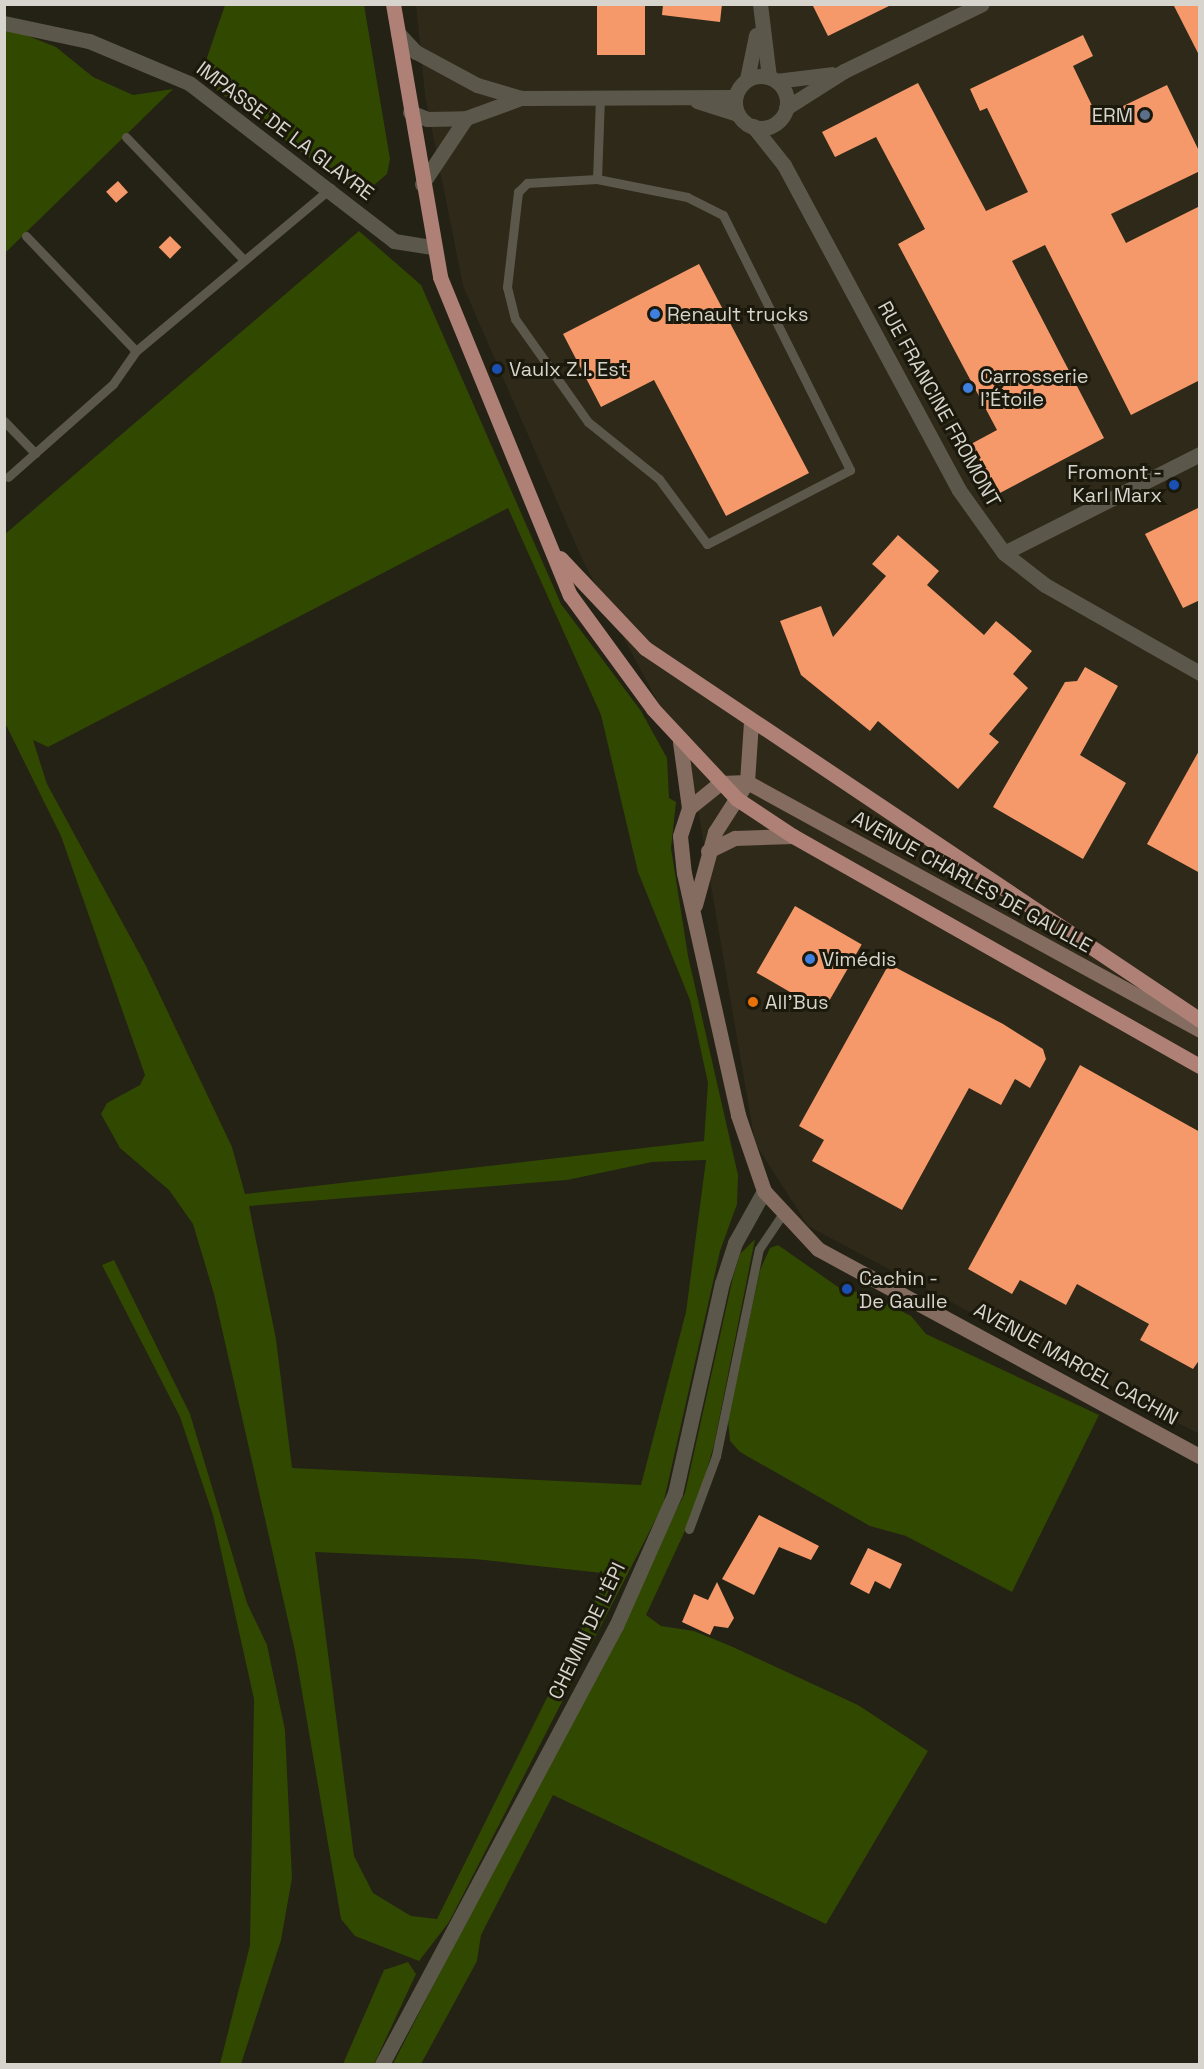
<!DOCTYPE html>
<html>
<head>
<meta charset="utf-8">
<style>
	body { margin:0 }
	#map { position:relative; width:1204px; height:2069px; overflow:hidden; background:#242115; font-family:"Space Grotesk",sans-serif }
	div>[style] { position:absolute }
	.built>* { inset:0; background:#2e2918 }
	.green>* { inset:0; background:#314800 }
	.building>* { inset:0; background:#f5996b; transform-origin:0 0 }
	.lane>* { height:9px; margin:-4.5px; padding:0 4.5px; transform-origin:4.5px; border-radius:4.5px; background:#5b584b }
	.street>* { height:15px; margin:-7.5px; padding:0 7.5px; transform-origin:7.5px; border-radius:7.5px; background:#5b584b }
	.street>.ring { margin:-7.5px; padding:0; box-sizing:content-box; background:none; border:15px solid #5b584b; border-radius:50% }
	.secondary>* { height:15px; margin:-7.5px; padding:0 7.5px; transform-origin:7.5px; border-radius:7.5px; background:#856c60 }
	.primary>* { height:15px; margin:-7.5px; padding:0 7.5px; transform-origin:7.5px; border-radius:7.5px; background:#ae8076 }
	.dots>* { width:16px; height:16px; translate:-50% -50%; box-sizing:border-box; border:3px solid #1b180c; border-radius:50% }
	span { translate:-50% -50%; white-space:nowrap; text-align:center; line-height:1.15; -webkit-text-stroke:6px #1b180c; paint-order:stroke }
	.poi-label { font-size:20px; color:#d6d4cc }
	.right { translate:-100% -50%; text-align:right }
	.left { translate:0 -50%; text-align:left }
	.street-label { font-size:20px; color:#d6d4cc }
	.frame { position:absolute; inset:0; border:6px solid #d6d4cc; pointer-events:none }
</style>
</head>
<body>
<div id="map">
	<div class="built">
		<i style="clip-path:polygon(416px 5px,1199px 5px,1199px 1434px,808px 1226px,755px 1143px,690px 763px,583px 561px,463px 286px,425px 95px)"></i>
	</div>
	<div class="green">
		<i style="clip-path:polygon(225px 5px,364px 5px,390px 159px,387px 174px,367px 191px,345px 184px,200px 78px)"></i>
		<i style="clip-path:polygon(5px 27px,56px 47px,93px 77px,133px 95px,173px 89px,5px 253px)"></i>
		<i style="clip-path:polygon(evenodd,359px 231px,421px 285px,561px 604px,641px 711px,667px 758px,669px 798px,676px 802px,671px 848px,688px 956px,738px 1175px,737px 1204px,720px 1251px,663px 1505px,449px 1922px,419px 1961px,355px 1936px,341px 1919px,295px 1651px,214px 1294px,193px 1224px,169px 1190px,120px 1148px,101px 1114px,107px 1103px,140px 1085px,145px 1075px,61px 836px,5px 723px,4px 535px,359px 231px,508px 508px,601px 715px,638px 872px,690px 1000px,708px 1083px,704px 1141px,245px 1194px,232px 1147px,145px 964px,47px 784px,33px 740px,48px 747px,508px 508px,359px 231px,706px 1160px,686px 1312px,641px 1485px,292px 1468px,276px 1339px,249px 1206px,567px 1180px,652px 1162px,706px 1160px,359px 231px,315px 1552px,475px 1559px,602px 1573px,603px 1585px,437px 1919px,411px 1916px,373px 1893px,354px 1856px,315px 1552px)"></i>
		<i style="clip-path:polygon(755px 1239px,714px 1445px,696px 1507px,646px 1615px,661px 1626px,694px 1631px,733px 1647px,858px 1705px,928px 1751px,826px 1924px,553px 1795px,481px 1935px,477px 1961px,421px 2064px,393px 2064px,685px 1493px,733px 1277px,740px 1254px)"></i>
		<i style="clip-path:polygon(778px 1245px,841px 1289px,865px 1293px,911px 1316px,926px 1334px,1099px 1415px,1012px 1592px,906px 1536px,870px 1526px,740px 1452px,730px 1441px,728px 1420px,760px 1270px,770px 1248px)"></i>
		<i style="clip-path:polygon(114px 1260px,190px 1414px,247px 1603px,267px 1645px,285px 1730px,292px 1878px,281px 1940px,241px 2064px,220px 2064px,250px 1945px,254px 1699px,213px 1515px,180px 1417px,102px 1265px)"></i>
		<i style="clip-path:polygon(408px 1962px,416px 1974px,374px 2064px,343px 2064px,384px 1970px)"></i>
	</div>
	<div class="building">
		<i style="left:597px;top:4px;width:48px;height:51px"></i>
		<i style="clip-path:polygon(663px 4px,722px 4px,720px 22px,662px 15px)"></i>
		<i style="clip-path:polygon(812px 4px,893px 4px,828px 36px)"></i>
		<i style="clip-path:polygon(1173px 4px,1200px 4px,1200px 57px)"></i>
		<i style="clip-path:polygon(1083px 35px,1093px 56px,1073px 66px,1098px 118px,1167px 85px,1200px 153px,1200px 171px,1111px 214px,1126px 243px,1200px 206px,1200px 380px,1131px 415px,1045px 245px,1012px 261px,1104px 438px,998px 494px,971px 444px,997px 430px,898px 244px,925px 229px,876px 137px,835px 157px,822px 132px,918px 83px,986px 211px,1028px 192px,987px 108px,980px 111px,970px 89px)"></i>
		<i style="left:118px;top:181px;width:15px;height:16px;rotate:48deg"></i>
		<i style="left:170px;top:236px;width:16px;height:16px;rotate:45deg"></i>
		<i style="clip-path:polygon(699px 264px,809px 473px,726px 516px,654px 380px,601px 407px,563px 334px)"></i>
		<i style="clip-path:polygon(1200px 507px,1200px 600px,1183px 608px,1145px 534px)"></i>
		<i style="clip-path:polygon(898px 535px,939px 571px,927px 585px,984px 635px,996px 621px,1032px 651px,1013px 674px,1028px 688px,989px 734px,999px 742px,958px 789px,878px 721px,870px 731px,801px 675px,780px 621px,821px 606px,833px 637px,886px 576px,872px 564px)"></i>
		<i style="clip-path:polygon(1085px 667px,1118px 686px,1080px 755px,1126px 783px,1083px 859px,993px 807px,1065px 682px,1077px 681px)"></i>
		<i style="clip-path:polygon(1200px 749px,1200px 873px,1147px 844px)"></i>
		<i style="left:795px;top:906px;width:77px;height:77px;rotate:30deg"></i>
		<i style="clip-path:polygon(889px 964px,1003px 1024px,1043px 1049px,1046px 1059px,1030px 1088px,1015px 1079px,1001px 1105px,969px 1088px,902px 1210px,812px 1161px,824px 1140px,799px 1126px)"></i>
		<i style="clip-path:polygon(1080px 1065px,1200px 1132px,1200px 1359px,1193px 1369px,1140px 1340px,1149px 1324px,1077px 1284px,1066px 1305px,1020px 1280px,1012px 1294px,968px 1269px)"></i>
		<i style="clip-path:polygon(759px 1515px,819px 1546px,811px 1560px,779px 1547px,754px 1595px,722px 1579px)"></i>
		<i style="clip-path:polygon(868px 1548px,902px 1564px,890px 1589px,875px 1581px,869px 1594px,850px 1584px)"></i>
		<i style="clip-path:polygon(717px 1582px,734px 1618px,728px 1628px,714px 1626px,710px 1635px,682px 1622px,694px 1594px,708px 1600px)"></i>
	</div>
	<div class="lane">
		<i style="left:126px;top:137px;width:170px;rotate:46.2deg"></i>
		<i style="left:597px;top:179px;width:92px;rotate:11.3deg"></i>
		<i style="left:687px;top:197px;width:40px;rotate:26.6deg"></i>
		<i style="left:723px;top:215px;width:285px;rotate:63.5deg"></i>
		<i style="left:850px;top:470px;width:161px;rotate:152.6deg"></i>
		<i style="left:707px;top:544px;width:81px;rotate:-126.4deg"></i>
		<i style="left:659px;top:479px;width:91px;rotate:-141.2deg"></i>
		<i style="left:588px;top:422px;width:126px;rotate:-125.3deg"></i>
		<i style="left:515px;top:319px;width:33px;rotate:-104deg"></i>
		<i style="left:507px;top:287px;width:96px;rotate:-83.4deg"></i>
		<i style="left:518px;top:192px;width:13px;rotate:-45deg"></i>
		<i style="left:527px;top:183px;width:70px;rotate:-3.3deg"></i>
		<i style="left:597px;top:179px;width:83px;rotate:-87.9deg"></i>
		<i style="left:26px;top:236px;width:159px;rotate:46.3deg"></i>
		<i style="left:4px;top:421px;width:45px;rotate:45.9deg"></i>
		<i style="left:8px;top:477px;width:140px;rotate:-41.5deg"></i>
		<i style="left:113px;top:384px;width:40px;rotate:-55.1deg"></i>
		<i style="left:136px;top:351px;width:254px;rotate:-39.9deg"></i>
		<i style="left:689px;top:1529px;width:78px;rotate:-69.7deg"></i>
		<i style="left:716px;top:1456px;width:211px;rotate:-78.3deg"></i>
		<i style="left:759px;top:1249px;width:41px;rotate:-55.9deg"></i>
	</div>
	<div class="street">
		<i style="left:760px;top:4px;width:74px;rotate:83deg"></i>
		<i style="left:4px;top:23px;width:87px;rotate:12deg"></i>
		<i style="left:89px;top:41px;width:108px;rotate:22.8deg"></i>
		<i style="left:189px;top:83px;width:259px;rotate:37.6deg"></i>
		<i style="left:394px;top:241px;width:39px;rotate:9deg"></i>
		<i style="left:398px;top:33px;width:26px;rotate:47deg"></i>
		<i style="left:416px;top:52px;width:69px;rotate:28.4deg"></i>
		<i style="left:477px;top:85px;width:46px;rotate:16.5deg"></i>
		<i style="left:521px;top:98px;width:214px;rotate:-0.3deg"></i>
		<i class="ring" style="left:735px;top:76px;width:37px;height:37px"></i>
		<i style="left:747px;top:79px;width:45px;rotate:-78.4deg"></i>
		<i style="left:776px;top:81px;width:56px;rotate:-7.1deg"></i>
		<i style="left:697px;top:101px;width:43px;rotate:17.6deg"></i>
		<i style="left:786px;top:108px;width:69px;rotate:-32.5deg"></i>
		<i style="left:844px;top:71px;width:153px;rotate:-25.9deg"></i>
		<i style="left:410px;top:112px;width:18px;rotate:22deg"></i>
		<i style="left:427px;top:119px;width:39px;rotate:-1deg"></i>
		<i style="left:466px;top:118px;width:59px;rotate:-20deg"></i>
		<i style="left:753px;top:126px;width:50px;rotate:51.5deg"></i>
		<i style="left:784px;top:165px;width:369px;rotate:61.7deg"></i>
		<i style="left:959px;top:490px;width:77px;rotate:54.5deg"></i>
		<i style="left:1004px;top:553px;width:52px;rotate:38deg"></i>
		<i style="left:1045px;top:585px;width:178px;rotate:29.6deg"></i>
		<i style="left:422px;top:184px;width:79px;rotate:-56.3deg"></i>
		<i style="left:1004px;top:553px;width:220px;rotate:-26.8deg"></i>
		<i style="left:382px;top:2064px;width:497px;rotate:-61.9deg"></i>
		<i style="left:616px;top:1626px;width:145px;rotate:-66.1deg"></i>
		<i style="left:675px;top:1493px;width:215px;rotate:-77.4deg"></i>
		<i style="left:722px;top:1283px;width:42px;rotate:-72deg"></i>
		<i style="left:735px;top:1243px;width:60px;rotate:-60.9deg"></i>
	</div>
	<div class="secondary">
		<i style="left:680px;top:742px;width:67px;rotate:82.2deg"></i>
		<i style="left:689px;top:808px;width:29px;rotate:108deg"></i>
		<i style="left:680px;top:836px;width:37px;rotate:84deg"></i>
		<i style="left:684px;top:873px;width:248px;rotate:77.4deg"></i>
		<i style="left:738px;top:1115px;width:80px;rotate:71.1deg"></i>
		<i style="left:764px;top:1191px;width:79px;rotate:47deg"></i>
		<i style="left:818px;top:1249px;width:434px;rotate:28.5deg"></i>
		<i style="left:689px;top:808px;width:40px;rotate:-39deg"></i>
		<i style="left:720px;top:783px;width:27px;rotate:-2deg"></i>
		<i style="left:747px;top:782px;width:516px;rotate:28.7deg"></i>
		<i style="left:708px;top:851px;width:30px;rotate:-26deg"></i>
		<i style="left:735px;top:838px;width:58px;rotate:-2deg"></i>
		<i style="left:695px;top:905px;width:76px;rotate:-74.7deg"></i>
		<i style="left:715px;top:832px;width:59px;rotate:-57.4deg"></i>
		<i style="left:747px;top:782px;width:61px;rotate:-86.2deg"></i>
	</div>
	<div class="primary">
		<i style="left:393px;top:4px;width:277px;rotate:80.2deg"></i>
		<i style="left:440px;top:277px;width:344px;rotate:67.8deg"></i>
		<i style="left:570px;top:595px;width:141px;rotate:53.9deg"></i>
		<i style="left:653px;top:709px;width:123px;rotate:47deg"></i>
		<i style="left:737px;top:799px;width:67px;rotate:33.5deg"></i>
		<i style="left:793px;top:836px;width:467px;rotate:29.5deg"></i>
		<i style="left:560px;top:558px;width:124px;rotate:46.6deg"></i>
		<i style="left:645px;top:648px;width:668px;rotate:33.83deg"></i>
	</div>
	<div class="dots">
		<i style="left:1145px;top:115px;background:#5c6f8a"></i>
		<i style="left:655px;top:314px;background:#3f7fe0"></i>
		<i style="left:497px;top:369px;background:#1a4fb4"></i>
		<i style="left:968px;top:388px;background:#3f7fe0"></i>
		<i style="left:1174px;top:485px;background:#1a4fb4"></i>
		<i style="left:810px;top:959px;background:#3f7fe0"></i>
		<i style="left:753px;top:1002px;background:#e8710a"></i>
		<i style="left:847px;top:1289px;background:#1a4fb4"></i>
	</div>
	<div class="poi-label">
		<span class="right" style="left:1133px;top:115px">ERM</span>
		<span class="left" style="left:667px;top:314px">Renault trucks</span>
		<span class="left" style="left:509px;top:369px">Vaulx Z.I. Est</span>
		<span class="left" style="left:980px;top:388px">Carrosserie<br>l'Étoile</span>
		<span class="right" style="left:1162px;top:484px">Fromont -<br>Karl Marx</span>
		<span class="left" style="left:822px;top:959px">Vimédis</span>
		<span class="left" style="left:765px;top:1002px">All'Bus</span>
		<span class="left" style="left:859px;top:1290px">Cachin -<br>De Gaulle</span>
	</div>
	<div class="street-label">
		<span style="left:285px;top:131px;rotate:37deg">IMPASSE DE LA GLAYRE</span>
		<span style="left:939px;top:404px;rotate:61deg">RUE FRANCINE FROMONT</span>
		<span style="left:972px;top:882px;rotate:29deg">AVENUE CHARLES DE GAULLE</span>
		<span style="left:1076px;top:1364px;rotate:29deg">AVENUE MARCEL CACHIN</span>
		<span style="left:587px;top:1631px;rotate:-64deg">CHEMIN DE L'ÉPI</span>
	</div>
	<div class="frame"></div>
</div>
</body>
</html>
